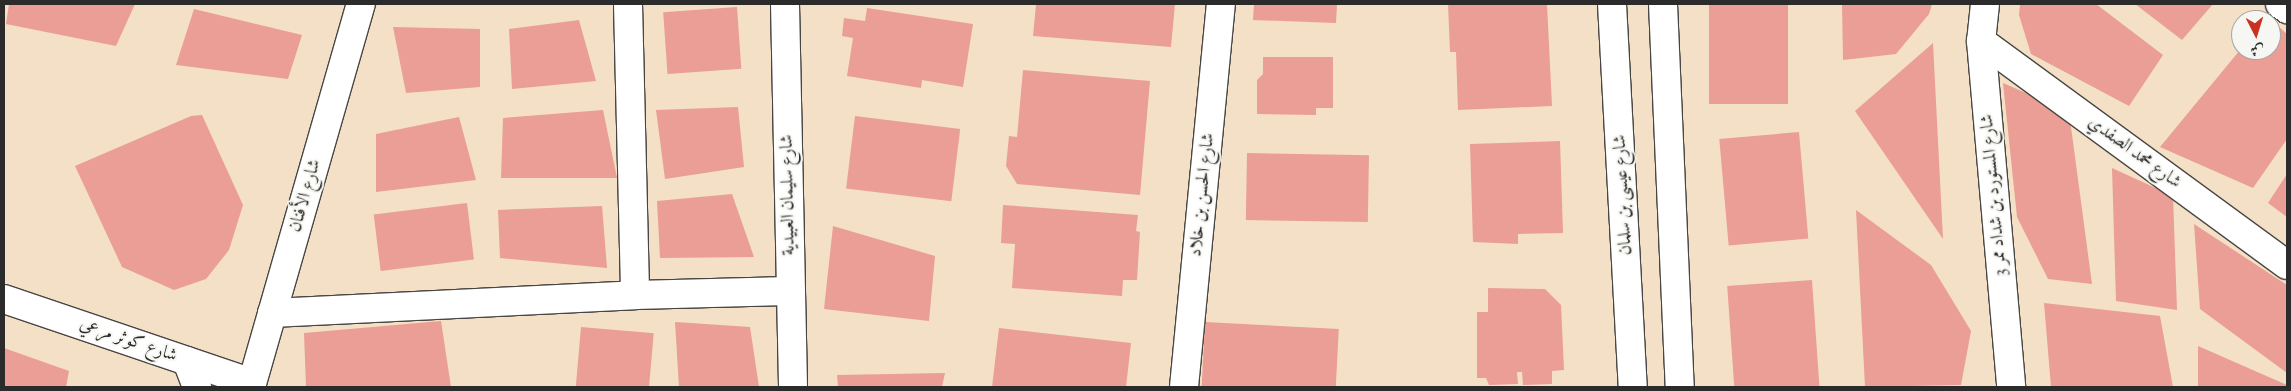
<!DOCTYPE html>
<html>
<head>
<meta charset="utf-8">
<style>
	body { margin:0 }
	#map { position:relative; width:2291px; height:391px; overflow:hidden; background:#f3e0c6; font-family:"Sorts Mill Goudy",Amiri,serif }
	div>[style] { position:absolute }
	.building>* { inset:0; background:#ea9e95; transform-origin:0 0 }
	.roads { filter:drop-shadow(1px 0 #494642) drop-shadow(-1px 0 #494642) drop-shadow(0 1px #494642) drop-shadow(0 -1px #494642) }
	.street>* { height:28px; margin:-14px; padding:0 14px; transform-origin:14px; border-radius:14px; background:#fff }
	.secondary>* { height:28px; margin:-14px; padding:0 14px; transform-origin:14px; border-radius:14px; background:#fff }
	span { translate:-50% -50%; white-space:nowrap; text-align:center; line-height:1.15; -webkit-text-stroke:4px #f6f6f2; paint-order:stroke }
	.street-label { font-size:18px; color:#2b2b2b }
	.frame { position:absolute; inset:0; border:5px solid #2b2b2b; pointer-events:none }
	.north { position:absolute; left:2231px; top:10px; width:50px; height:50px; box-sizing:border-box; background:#f6f6f2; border:1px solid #a5a5a2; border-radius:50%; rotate:175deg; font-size:14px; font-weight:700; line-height:20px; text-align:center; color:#2b2b2b }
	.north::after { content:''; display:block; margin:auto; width:18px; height:22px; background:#c8321e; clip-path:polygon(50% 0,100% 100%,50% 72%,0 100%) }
</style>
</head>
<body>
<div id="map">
	<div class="building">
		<i style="clip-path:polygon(9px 4px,135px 4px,116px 46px,6px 24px)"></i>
		<i style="clip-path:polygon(1036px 4px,1175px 4px,1171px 47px,1033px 36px)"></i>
		<i style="clip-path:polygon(1254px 4px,1337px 4px,1336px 23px,1253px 20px)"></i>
		<i style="clip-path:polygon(1448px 4px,1547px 4px,1552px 106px,1458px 110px,1456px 52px,1450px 52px)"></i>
		<i style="left:1709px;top:4px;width:79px;height:100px"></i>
		<i style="clip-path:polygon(1842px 4px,1932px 4px,1929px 14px,1896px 54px,1843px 60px)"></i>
		<i style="clip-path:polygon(2020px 4px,2096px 4px,2163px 55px,2129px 106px,2031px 54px,2019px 15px)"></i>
		<i style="clip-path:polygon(2135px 4px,2213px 4px,2182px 40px)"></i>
		<i style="left:737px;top:7px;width:62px;height:74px;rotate:86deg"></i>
		<i style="clip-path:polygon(867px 8px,973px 24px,963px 87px,922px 80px,921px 88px,847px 76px,853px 38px,842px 36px,844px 18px,865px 21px)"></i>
		<i style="clip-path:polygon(194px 9px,302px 35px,288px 79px,176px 65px)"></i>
		<i style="clip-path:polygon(579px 20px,596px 81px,512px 89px,509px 29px)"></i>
		<i style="clip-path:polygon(2271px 20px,2287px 34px,2287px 139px,2253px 188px,2160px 147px,2240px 50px,2271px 50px)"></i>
		<i style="clip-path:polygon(393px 27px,480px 29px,480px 87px,406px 93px)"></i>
		<i style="clip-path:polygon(1933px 43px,1943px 239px,1855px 111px)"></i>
		<i style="clip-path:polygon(1263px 57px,1333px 57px,1333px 108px,1316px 108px,1316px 115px,1257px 114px,1257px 80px,1263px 74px)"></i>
		<i style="clip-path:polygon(1023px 70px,1150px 81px,1140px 195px,1017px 184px,1006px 166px,1009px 136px,1017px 137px)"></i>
		<i style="clip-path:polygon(2003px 83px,2069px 112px,2092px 284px,2048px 279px,2017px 217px)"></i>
		<i style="clip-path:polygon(738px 107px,744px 167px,665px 179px,656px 110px)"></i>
		<i style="clip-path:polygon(603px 110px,617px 178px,501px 178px,503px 118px)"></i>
		<i style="clip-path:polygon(202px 115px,243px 205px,229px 250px,206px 279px,174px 290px,122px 267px,75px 166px,191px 116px)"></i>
		<i style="left:855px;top:116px;width:106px;height:73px;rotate:7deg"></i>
		<i style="clip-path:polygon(459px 117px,476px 180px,376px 192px,376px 134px)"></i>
		<i style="left:1799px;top:132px;width:107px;height:80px;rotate:85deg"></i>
		<i style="clip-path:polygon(1560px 141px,1563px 233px,1518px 234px,1518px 244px,1473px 242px,1470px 144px)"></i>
		<i style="left:1247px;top:153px;width:122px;height:67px;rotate:1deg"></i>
		<i style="clip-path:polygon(2112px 168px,2173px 196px,2177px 310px,2116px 301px)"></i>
		<i style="clip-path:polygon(2287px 174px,2287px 217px,2268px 203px)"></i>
		<i style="clip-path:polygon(732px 194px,754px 257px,660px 258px,657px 201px)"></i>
		<i style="left:467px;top:203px;width:57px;height:94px;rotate:83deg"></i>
		<i style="clip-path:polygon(1003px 205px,1138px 215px,1136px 231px,1140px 232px,1137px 280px,1123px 280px,1122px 296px,1012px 288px,1015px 244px,1001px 243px)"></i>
		<i style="clip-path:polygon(602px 206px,607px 268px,500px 258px,498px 210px)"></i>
		<i style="clip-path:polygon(1856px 210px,1931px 265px,1971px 331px,1961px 385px,1865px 387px)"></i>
		<i style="clip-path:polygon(2194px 224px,2287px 285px,2287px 373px,2200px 309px)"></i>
		<i style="clip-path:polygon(833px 226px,935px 256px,929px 321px,824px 309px)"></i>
		<i style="left:1812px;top:280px;width:107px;height:85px;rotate:86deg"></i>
		<i style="clip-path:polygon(1488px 288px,1545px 289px,1561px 305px,1564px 370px,1552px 371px,1552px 384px,1523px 385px,1522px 372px,1517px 372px,1518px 384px,1489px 385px,1486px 378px,1477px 378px,1477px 312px,1488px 312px)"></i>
		<i style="clip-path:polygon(2044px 303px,2160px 316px,2173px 387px,2051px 387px)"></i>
		<i style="clip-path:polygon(441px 321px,451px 387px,306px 387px,304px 333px)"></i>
		<i style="clip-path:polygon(675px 322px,750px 327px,759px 387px,679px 387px)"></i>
		<i style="left:1205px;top:322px;width:134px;height:65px;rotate:3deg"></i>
		<i style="left:581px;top:327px;width:73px;height:60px;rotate:5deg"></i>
		<i style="clip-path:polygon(999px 328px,1131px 343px,1126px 387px,992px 387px)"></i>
		<i style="clip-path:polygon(2198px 346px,2287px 385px,2287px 387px,2198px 387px)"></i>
		<i style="clip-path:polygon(4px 348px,69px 371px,66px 387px,4px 387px)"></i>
		<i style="clip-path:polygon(945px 373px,942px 387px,838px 387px,837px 375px)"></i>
	</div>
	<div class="roads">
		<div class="street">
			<i style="left:628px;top:4px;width:291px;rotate:88.6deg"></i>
			<i style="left:785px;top:4px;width:383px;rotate:88.8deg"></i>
			<i style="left:1985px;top:4px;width:37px;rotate:96deg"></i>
			<i style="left:1981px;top:41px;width:347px;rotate:85deg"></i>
			<i style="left:2280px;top:4px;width:9px;rotate:36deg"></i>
			<i style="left:1981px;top:41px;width:379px;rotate:36.2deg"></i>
			<i style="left:4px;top:299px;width:262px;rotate:18.7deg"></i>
			<i style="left:272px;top:313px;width:363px;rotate:-2.8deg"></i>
			<i style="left:635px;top:295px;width:156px;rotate:-1.5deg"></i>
			<i style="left:187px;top:361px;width:28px;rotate:69deg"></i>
			<i style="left:251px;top:387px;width:398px;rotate:-74deg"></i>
			<i style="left:1184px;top:387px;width:385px;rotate:-84.5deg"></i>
		</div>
		<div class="secondary">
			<i style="left:1612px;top:4px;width:384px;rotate:86.9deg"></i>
			<i style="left:1663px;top:4px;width:383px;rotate:87.5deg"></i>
		</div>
	</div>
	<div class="street-label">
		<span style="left:2134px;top:153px;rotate:36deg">شارع محمد الصفدي</span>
		<span style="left:789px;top:195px;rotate:-91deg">شارع سليمان العبيدية</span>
		<span style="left:1203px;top:195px;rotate:-84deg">شارع الحسن بن خلاد</span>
		<span style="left:1624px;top:195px;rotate:-93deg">شارع عيسى بن سلمان</span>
		<span style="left:1995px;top:195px;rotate:-95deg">شارع المستورد بن شداد ممر 3</span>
		<span style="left:306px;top:196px;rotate:-74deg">شارع الأفنان</span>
		<span style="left:128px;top:341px;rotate:19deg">شارع كوثر مرعي</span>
	</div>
	<div class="frame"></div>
	<div class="north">ش</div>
</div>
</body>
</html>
